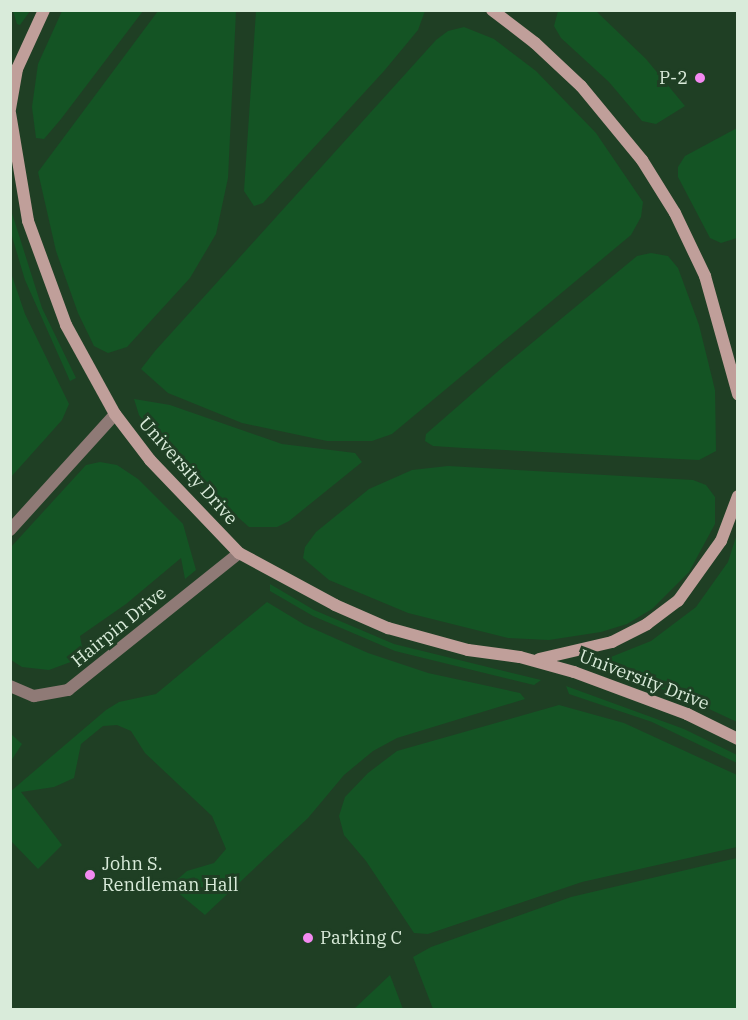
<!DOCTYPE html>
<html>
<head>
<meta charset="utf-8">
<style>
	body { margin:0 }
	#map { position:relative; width:748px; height:1020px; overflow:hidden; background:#1f3f24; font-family:"IBM Plex Serif",serif }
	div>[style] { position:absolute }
	.green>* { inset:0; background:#145424 }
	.minor>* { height:12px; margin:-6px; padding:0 6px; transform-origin:6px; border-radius:6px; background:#8f7a76 }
	.secondary>* { height:12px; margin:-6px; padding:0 6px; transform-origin:6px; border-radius:6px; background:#c09f9a }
	.dots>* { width:16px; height:16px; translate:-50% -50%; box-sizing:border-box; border:3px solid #1f3f24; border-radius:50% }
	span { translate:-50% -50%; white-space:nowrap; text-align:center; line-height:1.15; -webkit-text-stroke:6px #1f3f24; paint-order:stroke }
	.poi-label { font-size:18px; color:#d9ebda }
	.right { translate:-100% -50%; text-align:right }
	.left { translate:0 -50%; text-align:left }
	.street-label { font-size:18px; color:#d9ebda }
	.frame { position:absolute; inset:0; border:12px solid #d9ebda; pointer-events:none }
</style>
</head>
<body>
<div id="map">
	<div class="green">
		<i style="clip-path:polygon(13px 11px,13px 10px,30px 11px,20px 25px,17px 24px)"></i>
		<i style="clip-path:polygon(62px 11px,143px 11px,61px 119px,44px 139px,36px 138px,32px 107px,38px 64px)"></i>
		<i style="clip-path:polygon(158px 11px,236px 11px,228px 178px,216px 234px,190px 278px,127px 347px,108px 353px,94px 346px,78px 313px,56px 251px,38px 172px)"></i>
		<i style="clip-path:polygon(256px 11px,425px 11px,418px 30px,384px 71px,263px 203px,254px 206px,244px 191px)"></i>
		<i style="clip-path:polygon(558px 11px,596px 11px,646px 59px,685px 106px,656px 124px,642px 121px,609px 82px,561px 38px,554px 26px)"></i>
		<i style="clip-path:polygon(464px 27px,494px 39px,536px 71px,596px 133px,643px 202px,641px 217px,631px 235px,392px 434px,372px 441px,327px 441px,242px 423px,168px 393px,141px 369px,155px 351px,436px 40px,448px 31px)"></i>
		<i style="clip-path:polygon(737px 128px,737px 238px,721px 243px,710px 238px,678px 177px,678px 167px,685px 156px)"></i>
		<i style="clip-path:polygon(11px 210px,42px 308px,76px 378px,70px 381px,25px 280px,11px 233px)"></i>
		<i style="clip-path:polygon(651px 253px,668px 256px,678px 268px,699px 325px,715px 390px,716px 451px,699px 460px,464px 448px,433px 446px,425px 441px,426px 434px,504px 366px,637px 256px)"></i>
		<i style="clip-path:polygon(11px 273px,25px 314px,69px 404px,62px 420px,11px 477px)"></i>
		<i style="clip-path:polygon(134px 399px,170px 405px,282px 444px,355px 453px,362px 462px,289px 521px,277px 527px,249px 527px,177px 463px,139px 415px)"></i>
		<i style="clip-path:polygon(100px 462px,117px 465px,138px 479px,183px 524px,196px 570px,185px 579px,181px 558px,126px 604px,80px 636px,82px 647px,76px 660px,49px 670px,22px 667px,11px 660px,11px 547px,86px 465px)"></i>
		<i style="clip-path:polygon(448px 466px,693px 480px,706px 485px,715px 497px,715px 524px,689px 572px,652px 609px,627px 624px,601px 632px,549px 640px,508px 638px,408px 613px,329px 580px,303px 558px,305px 547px,316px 532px,369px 489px,412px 470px)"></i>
		<i style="clip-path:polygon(737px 534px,737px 722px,679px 695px,604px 668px,606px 659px,651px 641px,696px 607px,728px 562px)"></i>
		<i style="clip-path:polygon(270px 584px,314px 610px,394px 644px,541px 680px,534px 685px,395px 651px,313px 616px,270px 591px)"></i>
		<i style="clip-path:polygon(267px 602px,305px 625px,368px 653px,428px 673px,520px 693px,525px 699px,397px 738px,373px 751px,344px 775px,308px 818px,205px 915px,170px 886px,187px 871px,214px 863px,226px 849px,212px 816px,145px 753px,131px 731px,117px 725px,103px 726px,81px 744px,74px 778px,54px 787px,21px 792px,62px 845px,38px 869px,11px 841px,11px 791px,106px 710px,119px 702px,156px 694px)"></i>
		<i style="clip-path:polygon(566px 686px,684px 729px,737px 755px,737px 763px,652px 722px,569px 694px)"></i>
		<i style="clip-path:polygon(559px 705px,624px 723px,737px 775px,737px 847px,582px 882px,428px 934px,414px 933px,366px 861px,344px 835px,339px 816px,345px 797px,368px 773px,397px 751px)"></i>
		<i style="clip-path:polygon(10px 733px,22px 744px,11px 761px,10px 761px)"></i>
		<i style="clip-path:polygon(737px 858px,737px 1009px,433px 1009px,413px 957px,431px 947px,571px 897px)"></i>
		<i style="clip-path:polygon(390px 975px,403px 1009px,354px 1009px)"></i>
	</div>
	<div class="minor">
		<i style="left:10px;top:530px;width:156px;rotate:-47.8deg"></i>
		<i style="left:10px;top:686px;width:26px;rotate:23deg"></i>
		<i style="left:34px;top:696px;width:35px;rotate:-10deg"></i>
		<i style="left:68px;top:690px;width:219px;rotate:-38.7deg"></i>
	</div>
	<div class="secondary">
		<i style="left:492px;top:10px;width:54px;rotate:37.5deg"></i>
		<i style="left:535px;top:43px;width:63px;rotate:43.1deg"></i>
		<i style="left:581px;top:86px;width:96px;rotate:50.5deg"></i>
		<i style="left:642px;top:160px;width:62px;rotate:58.1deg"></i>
		<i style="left:675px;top:213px;width:70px;rotate:64.5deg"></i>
		<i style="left:705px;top:276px;width:123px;rotate:74.4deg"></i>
		<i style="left:10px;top:109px;width:41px;rotate:-80.1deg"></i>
		<i style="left:17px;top:69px;width:65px;rotate:-65.4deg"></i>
		<i style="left:10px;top:113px;width:109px;rotate:80.5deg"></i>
		<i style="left:28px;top:221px;width:111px;rotate:69.9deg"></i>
		<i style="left:66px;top:325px;width:102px;rotate:61.2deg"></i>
		<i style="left:115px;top:414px;width:58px;rotate:52.7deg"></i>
		<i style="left:150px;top:460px;width:129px;rotate:46.3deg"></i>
		<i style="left:239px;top:553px;width:109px;rotate:28.4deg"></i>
		<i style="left:335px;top:605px;width:58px;rotate:23.5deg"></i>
		<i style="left:388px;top:628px;width:83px;rotate:15.4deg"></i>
		<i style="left:468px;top:650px;width:52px;rotate:7.7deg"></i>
		<i style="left:520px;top:657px;width:56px;rotate:15.5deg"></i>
		<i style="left:574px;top:672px;width:121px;rotate:20.4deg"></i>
		<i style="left:687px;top:714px;width:57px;rotate:26.1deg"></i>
		<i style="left:539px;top:659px;width:75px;rotate:-13.1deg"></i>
		<i style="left:612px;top:642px;width:39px;rotate:-27deg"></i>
		<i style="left:647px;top:624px;width:39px;rotate:-37deg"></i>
		<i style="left:678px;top:601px;width:74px;rotate:-54.4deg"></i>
		<i style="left:721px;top:541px;width:48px;rotate:-69.3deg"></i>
	</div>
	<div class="dots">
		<i style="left:700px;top:78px;background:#f38af1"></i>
		<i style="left:90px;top:875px;background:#f38af1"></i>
		<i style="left:308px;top:938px;background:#f38af1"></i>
	</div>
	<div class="poi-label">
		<span class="right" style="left:688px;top:78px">P-2</span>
		<span class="left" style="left:102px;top:875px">John S.<br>Rendleman Hall</span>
		<span class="left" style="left:320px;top:938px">Parking C</span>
	</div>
	<div class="street-label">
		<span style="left:188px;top:471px;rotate:48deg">University Drive</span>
		<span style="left:119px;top:627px;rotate:-39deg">Hairpin Drive</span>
		<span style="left:644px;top:680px;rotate:21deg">University Drive</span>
	</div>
	<div class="frame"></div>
</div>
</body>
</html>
